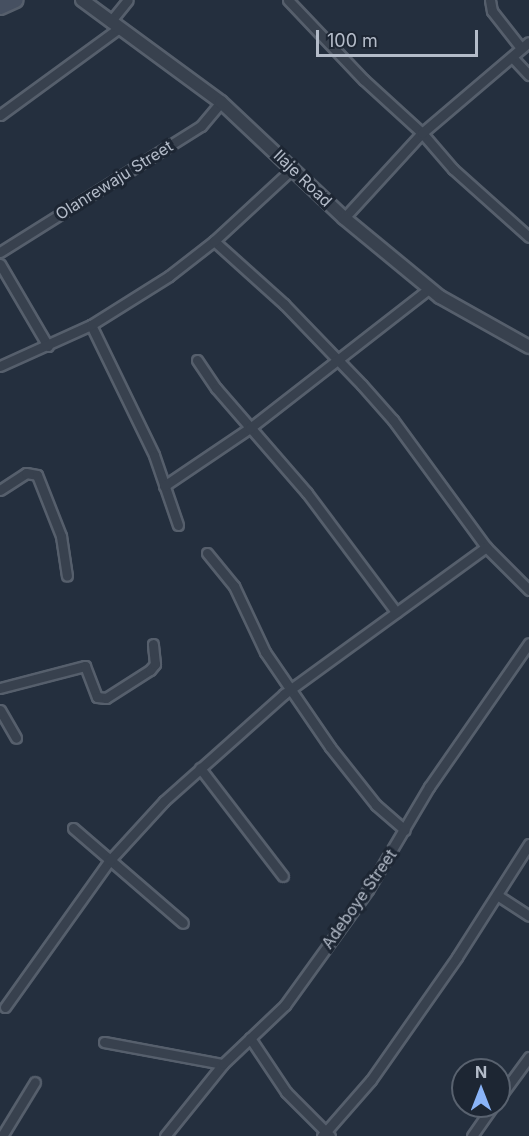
<!DOCTYPE html>
<html>
<head>
<meta charset="utf-8">
<style>
	body { margin:0 }
	#map { position:relative; width:529px; height:1136px; overflow:hidden; background:#242f3e; font-family:Inter,sans-serif }
	div>[style] { position:absolute }
	.roads { filter:drop-shadow(2px 0 #565f6c) drop-shadow(-2px 0 #565f6c) drop-shadow(0 2px #565f6c) drop-shadow(0 -2px #565f6c) }
	.minor>* { height:9px; margin:-4.5px; padding:0 4.5px; transform-origin:4.5px; border-radius:4.5px; background:#38414e }
	.tertiary>* { height:12px; margin:-6px; padding:0 6px; transform-origin:6px; border-radius:6px; background:#38414e }
	.secondary>* { height:14px; margin:-7px; padding:0 7px; transform-origin:7px; border-radius:7px; background:#465061 }
	span { translate:-50% -50%; white-space:nowrap; text-align:center; line-height:1.15; -webkit-text-stroke:6px #1d2633; paint-order:stroke }
	.street-label { font-size:16px; color:#b4bcc9 }
	.north { position:absolute; left:451px; top:1058px; width:60px; height:60px; box-sizing:border-box; background:#1d2633; border:2px solid #59626f; border-radius:50%; rotate:0deg; font-size:16px; font-weight:700; line-height:24px; text-align:center; color:#b4bcc9 }
	.north::after { content:''; display:block; margin:auto; width:21px; height:27px; background:#8ab4f8; clip-path:polygon(50% 0,100% 100%,50% 72%,0 100%) }
	.scale { position:absolute; left:316px; top:30px; width:162px; height:27px; box-sizing:border-box; border:3px solid #b4bcc9; border-top:0; padding-left:8px; font-size:18px; line-height:21px; white-space:nowrap; color:#b4bcc9; -webkit-text-stroke:4px #1d2633; paint-order:stroke }
</style>
</head>
<body>
<div id="map">
	<div class="roads">
		<div class="minor">
			<i style="left:288px;top:0;width:110px;rotate:46.5deg"></i>
			<i style="left:364px;top:80px;width:79px;rotate:42.4deg"></i>
			<i style="left:422px;top:133px;width:48px;rotate:49.3deg"></i>
			<i style="left:453px;top:169px;width:102px;rotate:41.8deg"></i>
			<i style="left:490px;top:0;width:11px;rotate:80deg"></i>
			<i style="left:492px;top:11px;width:47px;rotate:51.9deg"></i>
			<i style="left:110px;top:22px;width:28px;rotate:-51deg"></i>
			<i style="left:512px;top:57px;width:25px;rotate:47deg"></i>
			<i style="left:0;top:115px;width:146px;rotate:-36.1deg"></i>
			<i style="left:344px;top:218px;width:115px;rotate:-47.5deg"></i>
			<i style="left:422px;top:133px;width:140px;rotate:-40.4deg"></i>
			<i style="left:214px;top:241px;width:94px;rotate:42deg"></i>
			<i style="left:284px;top:304px;width:112px;rotate:46.1deg"></i>
			<i style="left:362px;top:385px;width:47px;rotate:48.5deg"></i>
			<i style="left:393px;top:420px;width:157px;rotate:53.8deg"></i>
			<i style="left:486px;top:547px;width:61px;rotate:45deg"></i>
			<i style="left:0;top:252px;width:237px;rotate:-32.1deg"></i>
			<i style="left:201px;top:126px;width:31px;rotate:-50deg"></i>
			<i style="left:0;top:264px;width:95px;rotate:59.7deg"></i>
			<i style="left:91px;top:325px;width:144px;rotate:64.1deg"></i>
			<i style="left:154px;top:455px;width:74px;rotate:71.1deg"></i>
			<i style="left:197px;top:360px;width:34px;rotate:56deg"></i>
			<i style="left:216px;top:388px;width:139px;rotate:49.1deg"></i>
			<i style="left:307px;top:493px;width:149px;rotate:53.2deg"></i>
			<i style="left:0;top:366px;width:100px;rotate:-24.3deg"></i>
			<i style="left:91px;top:325px;width:92px;rotate:-32.1deg"></i>
			<i style="left:169px;top:276px;width:57px;rotate:-37.9deg"></i>
			<i style="left:214px;top:241px;width:108px;rotate:-42.7deg"></i>
			<i style="left:164px;top:486px;width:104px;rotate:-34deg"></i>
			<i style="left:250px;top:428px;width:228px;rotate:-37.9deg"></i>
			<i style="left:0;top:490px;width:31px;rotate:-33deg"></i>
			<i style="left:26px;top:473px;width:11px;rotate:10deg"></i>
			<i style="left:37px;top:475px;width:66px;rotate:68.5deg"></i>
			<i style="left:61px;top:536px;width:40px;rotate:81.5deg"></i>
			<i style="left:207px;top:553px;width:43px;rotate:50.7deg"></i>
			<i style="left:234px;top:586px;width:73px;rotate:64.8deg"></i>
			<i style="left:265px;top:652px;width:115px;rotate:55.6deg"></i>
			<i style="left:330px;top:747px;width:74px;rotate:51.6deg"></i>
			<i style="left:376px;top:805px;width:38px;rotate:41deg"></i>
			<i style="left:0;top:688px;width:88px;rotate:-14.5deg"></i>
			<i style="left:85px;top:666px;width:33px;rotate:69deg"></i>
			<i style="left:97px;top:697px;width:9px;rotate:6deg"></i>
			<i style="left:106px;top:698px;width:52px;rotate:-32.5deg"></i>
			<i style="left:150px;top:670px;width:8px;rotate:-50deg"></i>
			<i style="left:155px;top:664px;width:20px;rotate:-96deg"></i>
			<i style="left:0;top:710px;width:32px;rotate:60deg"></i>
			<i style="left:200px;top:768px;width:136px;rotate:52.5deg"></i>
			<i style="left:73px;top:828px;width:145px;rotate:40.8deg"></i>
			<i style="left:497px;top:895px;width:38px;rotate:33deg"></i>
			<i style="left:5px;top:1007px;width:181px;rotate:-54.5deg"></i>
			<i style="left:110px;top:860px;width:80px;rotate:-47.5deg"></i>
			<i style="left:164px;top:801px;width:161px;rotate:-41.7deg"></i>
			<i style="left:284px;top:694px;width:250px;rotate:-36deg"></i>
			<i style="left:250px;top:1038px;width:65px;rotate:56.3deg"></i>
			<i style="left:286px;top:1092px;width:62px;rotate:45deg"></i>
			<i style="left:104px;top:1042px;width:121px;rotate:10.5deg"></i>
			<i style="left:499px;top:1098px;width:51px;rotate:-53.8deg"></i>
			<i style="left:2px;top:1136px;width:63px;rotate:-58.6deg"></i>
			<i style="left:165px;top:1136px;width:92px;rotate:-51.1deg"></i>
			<i style="left:223px;top:1064px;width:86px;rotate:-43.6deg"></i>
			<i style="left:285px;top:1005px;width:142px;rotate:-54.2deg"></i>
			<i style="left:368px;top:890px;width:120px;rotate:-59.4deg"></i>
			<i style="left:429px;top:787px;width:175px;rotate:-55.2deg"></i>
			<i style="left:322px;top:1136px;width:74px;rotate:-48.8deg"></i>
			<i style="left:371px;top:1080px;width:150px;rotate:-55deg"></i>
			<i style="left:457px;top:957px;width:134px;rotate:-57.5deg"></i>
			<i style="left:472px;top:1136px;width:37px;rotate:-55deg"></i>
		</div>
		<div class="tertiary">
			<i style="left:82px;top:0;width:172px;rotate:36.3deg"></i>
			<i style="left:221px;top:102px;width:169px;rotate:43.3deg"></i>
			<i style="left:344px;top:218px;width:124px;rotate:39.5deg"></i>
			<i style="left:440px;top:297px;width:102px;rotate:29.3deg"></i>
		</div>
		<div class="secondary">
			<i style="left:0;top:7px;width:17px;rotate:-24deg"></i>
		</div>
	</div>
	<div class="street-label">
		<span style="left:303px;top:178px;rotate:44deg">Ilaje Road</span>
		<span style="left:114px;top:180px;rotate:-32deg">Olanrewaju Street</span>
		<span style="left:359px;top:899px;rotate:-55deg">Adeboye Street</span>
	</div>
	<div class="north">N</div>
	<div class="scale">100 m</div>
</div>
</body>
</html>
